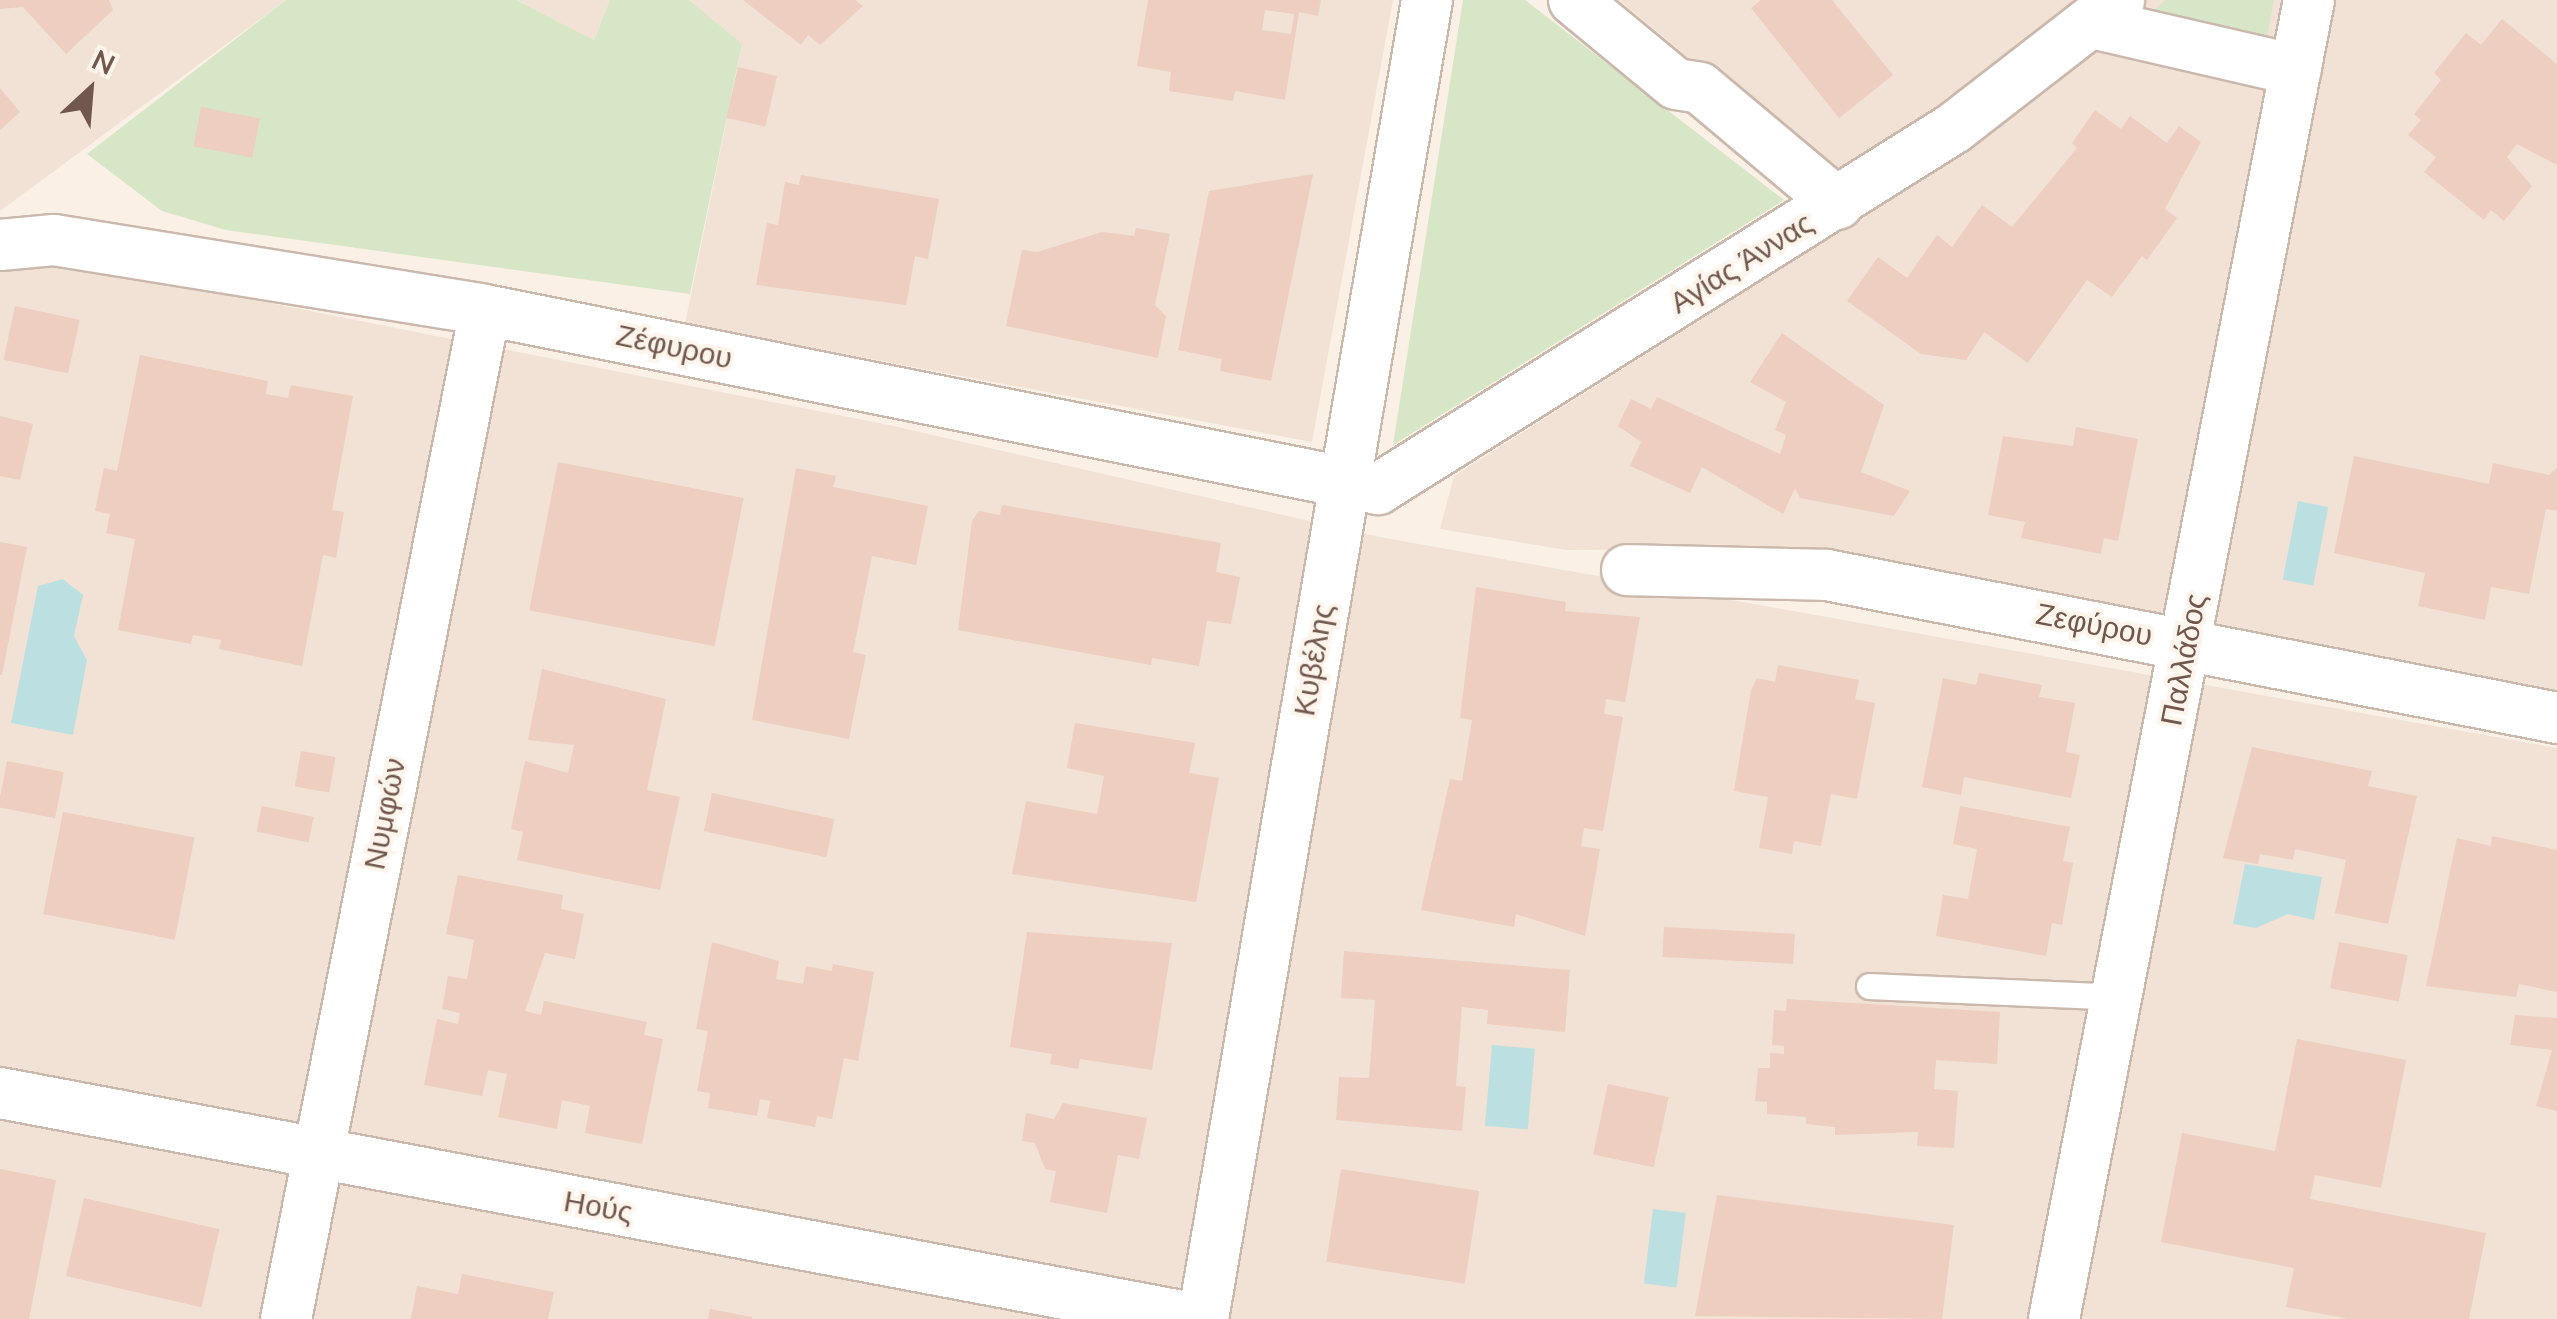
<!DOCTYPE html>
<html>
<head>
<meta charset="utf-8">
<style>
	body { margin:0 }
	#map { position:relative; width:2557px; height:1319px; overflow:hidden; background:#faf0e6; font-family:"Nunito Sans",sans-serif }
	div>[style] { position:absolute }
	.residential>* { inset:0; background:#f1e2d5 }
	.green>* { inset:0; background:#d6e6c6 }
	.water>* { inset:0; background:#bce0e2; transform-origin:0 0 }
	.building>* { inset:0; background:#edcec0; transform-origin:0 0 }
	.roads { filter:drop-shadow(2px 0 #cbb8ad) drop-shadow(-2px 0 #cbb8ad) drop-shadow(0 2px #cbb8ad) drop-shadow(0 -2px #cbb8ad) }
	.lane>* { height:25px; margin:-12.5px; padding:0 12.5px; transform-origin:12.5px; border-radius:12.5px; background:#fff }
	.street>* { height:50px; margin:-25px; padding:0 25px; transform-origin:25px; border-radius:25px; background:#fff }
	span { translate:-50% -50%; white-space:nowrap; text-align:center; line-height:1.15; -webkit-text-stroke:8px #fdf5ec; paint-order:stroke }
	.street-label { font-size:30px; color:#71574d }
	.north { position:absolute; left:40px; top:40px; width:100px; height:100px; -webkit-text-stroke:8px #fdf5ec; paint-order:stroke; rotate:26deg; font-size:28px; font-weight:700; line-height:40px; text-align:center; color:#71574d }
	.north::after { content:''; display:block; margin:auto; width:35px; height:45px; background:#71574d; clip-path:polygon(50% 0,100% 100%,50% 72%,0 100%) }
</style>
</head>
<body>
<div id="map">
	<div class="residential">
		<i style="clip-path:polygon(0 0,286px 0,0 211px)"></i>
		<i style="clip-path:polygon(516px 0,610px 0,594px 40px)"></i>
		<i style="clip-path:polygon(689px 0,1393px 0,1312px 442px,685px 324px,742px 45px)"></i>
		<i style="clip-path:polygon(1619px 0,2557px 0,2557px 694px,1807px 548px,1567px 550px,1440px 529px,1454px 476px,1872px 211px)"></i>
		<i style="clip-path:polygon(50px 260px,889px 425px,1380px 537px,2557px 748px,2557px 1319px,0 1319px,0 269px)"></i>
	</div>
	<div class="green">
		<i style="clip-path:polygon(286px 0,516px 0,594px 40px,610px 0,689px 0,742px 44px,690px 294px,226px 230px,162px 211px,87px 154px)"></i>
		<i style="clip-path:polygon(1463px 0,1525px 0,1784px 200px,1393px 445px)"></i>
		<i style="clip-path:polygon(2166px 0,2274px 0,2267px 36px,2154px 10px)"></i>
	</div>
	<div class="water">
		<i style="left:2298px;top:501px;width:31px;height:80px;rotate:11deg"></i>
		<i style="clip-path:polygon(63px 579px,83px 595px,74px 636px,87px 660px,73px 735px,11px 723px,38px 586px)"></i>
		<i style="clip-path:polygon(2245px 864px,2322px 877px,2314px 920px,2288px 914px,2256px 928px,2233px 924px)"></i>
		<i style="left:1492px;top:1045px;width:43px;height:81px;rotate:5deg"></i>
		<i style="left:1653px;top:1209px;width:33px;height:75px;rotate:7deg"></i>
	</div>
	<div class="building">
		<i style="clip-path:polygon(0 0,109px 0,113px 10px,66px 54px,23px 7px,0 9px)"></i>
		<i style="clip-path:polygon(743px 0,855px 0,863px 6px,820px 45px,808px 35px,801px 45px)"></i>
		<i style="clip-path:polygon(evenodd,1148px 0,1321px 0,1318px 16px,1299px 12px,1285px 100px,1235px 91px,1233px 101px,1169px 91px,1171px 72px,1137px 66px,1148px 0,1265px 10px,1294px 14px,1291px 34px,1262px 30px,1265px 10px)"></i>
		<i style="clip-path:polygon(1761px 0,1832px 0,1893px 75px,1839px 118px,1751px 8px)"></i>
		<i style="clip-path:polygon(2502px 19px,2557px 64px,2557px 165px,2517px 144px,2507px 157px,2532px 186px,2504px 221px,2491px 210px,2484px 220px,2424px 172px,2436px 157px,2408px 135px,2421px 120px,2414px 114px,2441px 80px,2434px 73px,2466px 33px,2481px 45px)"></i>
		<i style="left:738px;top:67px;width:40px;height:52px;rotate:13deg"></i>
		<i style="clip-path:polygon(0 88px,20px 112px,0 130px)"></i>
		<i style="left:201px;top:107px;width:60px;height:40px;rotate:11deg"></i>
		<i style="clip-path:polygon(2095px 110px,2121px 129px,2130px 116px,2167px 143px,2179px 126px,2201px 142px,2165px 209px,2177px 218px,2147px 260px,2142px 256px,2112px 297px,2087px 280px,2028px 363px,1984px 332px,1966px 360px,1921px 354px,1847px 301px,1878px 257px,1907px 278px,1937px 235px,1952px 247px,1982px 205px,2012px 227px,2077px 148px,2072px 143px)"></i>
		<i style="clip-path:polygon(1313px 174px,1271px 381px,1220px 371px,1222px 359px,1178px 350px,1209px 191px)"></i>
		<i style="clip-path:polygon(801px 175px,939px 199px,928px 259px,915px 256px,906px 305px,756px 285px,767px 223px,778px 225px,785px 182px,799px 185px)"></i>
		<i style="clip-path:polygon(1136px 228px,1170px 234px,1155px 305px,1166px 316px,1158px 358px,1006px 326px,1022px 250px,1037px 252px,1102px 232px,1134px 236px)"></i>
		<i style="left:15px;top:306px;width:66px;height:55px;rotate:12deg"></i>
		<i style="clip-path:polygon(1782px 333px,1884px 405px,1861px 472px,1910px 491px,1894px 516px,1800px 498px,1795px 488px,1783px 514px,1702px 467px,1690px 493px,1630px 466px,1641px 442px,1618px 426px,1631px 399px,1651px 409px,1657px 397px,1780px 454px,1786px 435px,1775px 430px,1786px 402px,1750px 382px)"></i>
		<i style="clip-path:polygon(140px 355px,268px 381px,266px 394px,288px 398px,291px 385px,353px 396px,332px 510px,344px 512px,336px 558px,323px 555px,302px 666px,219px 649px,221px 640px,193px 635px,191px 644px,118px 630px,135px 539px,106px 533px,110px 514px,95px 511px,104px 468px,117px 471px)"></i>
		<i style="clip-path:polygon(0 416px,33px 424px,20px 480px,0 476px)"></i>
		<i style="clip-path:polygon(2076px 427px,2138px 439px,2118px 541px,2104px 538px,2101px 554px,2021px 538px,2025px 522px,1988px 515px,2003px 436px,2073px 446px)"></i>
		<i style="clip-path:polygon(2354px 456px,2489px 484px,2493px 463px,2549px 475px,2557px 467px,2557px 511px,2546px 509px,2529px 594px,2491px 587px,2485px 620px,2418px 606px,2425px 573px,2334px 553px)"></i>
		<i style="left:558px;top:462px;width:189px;height:151px;rotate:11deg"></i>
		<i style="clip-path:polygon(796px 468px,836px 476px,833px 487px,928px 506px,916px 565px,872px 556px,853px 652px,866px 655px,849px 739px,752px 720px)"></i>
		<i style="clip-path:polygon(1002px 505px,1221px 543px,1216px 572px,1240px 577px,1231px 624px,1207px 621px,1199px 666px,1152px 658px,1151px 665px,958px 630px,972px 521px,979px 511px,1000px 515px)"></i>
		<i style="clip-path:polygon(0 542px,27px 547px,2px 675px,0 675px)"></i>
		<i style="clip-path:polygon(1476px 587px,1566px 602px,1565px 611px,1640px 617px,1625px 702px,1606px 699px,1604px 714px,1623px 717px,1603px 831px,1584px 828px,1581px 846px,1600px 849px,1585px 936px,1516px 914px,1514px 927px,1421px 910px,1450px 779px,1462px 781px,1472px 720px,1460px 718px)"></i>
		<i style="clip-path:polygon(1778px 665px,1859px 680px,1855px 699px,1875px 703px,1857px 799px,1831px 794px,1821px 846px,1794px 841px,1792px 854px,1759px 848px,1768px 797px,1734px 791px,1751px 690px,1757px 678px,1775px 682px)"></i>
		<i style="clip-path:polygon(542px 669px,666px 699px,647px 790px,680px 797px,660px 890px,517px 860px,523px 832px,511px 829px,525px 761px,568px 773px,574px 745px,528px 740px)"></i>
		<i style="clip-path:polygon(1979px 673px,2042px 685px,2039px 697px,2075px 703px,2066px 752px,2080px 755px,2071px 798px,1964px 777px,1961px 795px,1922px 787px,1943px 678px,1976px 685px)"></i>
		<i style="clip-path:polygon(1075px 723px,1195px 743px,1189px 773px,1219px 778px,1196px 902px,1012px 874px,1026px 801px,1097px 814px,1104px 776px,1067px 768px)"></i>
		<i style="clip-path:polygon(2252px 747px,2372px 771px,2368px 786px,2417px 796px,2388px 924px,2335px 913px,2346px 860px,2295px 849px,2293px 860px,2260px 854px,2258px 864px,2223px 858px)"></i>
		<i style="left:301px;top:751px;width:35px;height:36px;rotate:10deg"></i>
		<i style="left:7px;top:761px;width:58px;height:47px;rotate:11deg"></i>
		<i style="left:712px;top:793px;width:125px;height:39px;rotate:12deg"></i>
		<i style="left:262px;top:806px;width:53px;height:26px;rotate:12deg"></i>
		<i style="clip-path:polygon(1960px 806px,2070px 827px,2063px 861px,2073px 863px,2062px 925px,2052px 923px,2046px 956px,1936px 936px,1943px 895px,1968px 899px,1977px 849px,1953px 844px)"></i>
		<i style="left:63px;top:812px;width:134px;height:104px;rotate:11deg"></i>
		<i style="clip-path:polygon(2492px 836px,2557px 850px,2557px 992px,2519px 984px,2516px 997px,2426px 986px,2457px 838px,2491px 846px)"></i>
		<i style="clip-path:polygon(458px 875px,563px 895px,561px 909px,584px 914px,575px 959px,545px 953px,525px 1011px,541px 1015px,544px 1001px,647px 1022px,644px 1035px,663px 1039px,642px 1144px,585px 1133px,590px 1106px,562px 1100px,557px 1129px,498px 1117px,507px 1074px,488px 1070px,482px 1096px,424px 1085px,437px 1019px,458px 1024px,460px 1013px,442px 1009px,448px 976px,467px 979px,474px 940px,446px 934px)"></i>
		<i style="left:1664px;top:927px;width:131px;height:30px;rotate:3deg"></i>
		<i style="clip-path:polygon(1027px 932px,1172px 943px,1152px 1070px,1080px 1059px,1078px 1069px,1050px 1064px,1052px 1054px,1010px 1047px)"></i>
		<i style="clip-path:polygon(712px 942px,779px 961px,776px 979px,803px 984px,806px 966px,832px 971px,833px 964px,874px 972px,858px 1061px,844px 1058px,832px 1119px,817px 1116px,815px 1127px,767px 1118px,770px 1101px,760px 1099px,757px 1116px,708px 1108px,710px 1093px,697px 1091px,708px 1031px,696px 1029px)"></i>
		<i style="left:2339px;top:942px;width:70px;height:47px;rotate:11deg"></i>
		<i style="clip-path:polygon(1344px 951px,1570px 970px,1565px 1032px,1487px 1024px,1488px 1010px,1462px 1007px,1456px 1086px,1466px 1087px,1462px 1131px,1336px 1120px,1339px 1077px,1369px 1078px,1375px 1000px,1341px 998px)"></i>
		<i style="clip-path:polygon(1787px 999px,2000px 1012px,1997px 1064px,1936px 1060px,1934px 1089px,1958px 1091px,1954px 1148px,1917px 1146px,1918px 1132px,1835px 1135px,1835px 1127px,1806px 1124px,1806px 1117px,1767px 1114px,1767px 1102px,1755px 1101px,1758px 1068px,1770px 1068px,1770px 1053px,1784px 1054px,1784px 1046px,1772px 1045px,1774px 1010px,1786px 1011px)"></i>
		<i style="clip-path:polygon(2515px 1015px,2557px 1018px,2557px 1111px,2536px 1106px,2552px 1050px,2510px 1045px)"></i>
		<i style="clip-path:polygon(2297px 1039px,2406px 1060px,2381px 1188px,2315px 1175px,2310px 1199px,2486px 1233px,2469px 1319px,2349px 1319px,2286px 1307px,2294px 1268px,2161px 1242px,2182px 1133px,2275px 1151px)"></i>
		<i style="left:1608px;top:1084px;width:62px;height:72px;rotate:12deg"></i>
		<i style="clip-path:polygon(1063px 1103px,1147px 1118px,1139px 1159px,1118px 1155px,1107px 1213px,1050px 1202px,1056px 1171px,1045px 1169px,1035px 1143px,1022px 1141px,1026px 1113px,1054px 1119px)"></i>
		<i style="clip-path:polygon(0 1169px,56px 1180px,29px 1319px,0 1319px)"></i>
		<i style="left:1341px;top:1169px;width:140px;height:94px;rotate:9deg"></i>
		<i style="clip-path:polygon(1717px 1195px,1954px 1225px,1942px 1319px,1695px 1316px)"></i>
		<i style="left:84px;top:1198px;width:139px;height:80px;rotate:13deg"></i>
		<i style="clip-path:polygon(462px 1274px,554px 1292px,548px 1319px,411px 1319px,417px 1286px,458px 1294px)"></i>
		<i style="clip-path:polygon(710px 1309px,752px 1317px,752px 1319px,708px 1319px)"></i>
	</div>
	<div class="roads">
		<div class="lane">
			<i style="left:1869px;top:986px;width:247px;rotate:2.5deg"></i>
		</div>
		<div class="street">
			<i style="left:1574px;top:0;width:132px;rotate:39.5deg"></i>
			<i style="left:1676px;top:84px;width:24px;rotate:9deg"></i>
			<i style="left:1700px;top:88px;width:180px;rotate:40deg"></i>
			<i style="left:2092px;top:23px;width:209px;rotate:13deg"></i>
			<i style="left:0;top:245px;width:54px;rotate:-5.3deg"></i>
			<i style="left:54px;top:240px;width:437px;rotate:9.2deg"></i>
			<i style="left:485px;top:310px;width:911px;rotate:11.33deg"></i>
			<i style="left:1378px;top:489px;width:680px;rotate:-32.08deg"></i>
			<i style="left:1954px;top:128px;width:209px;rotate:-37.8deg"></i>
			<i style="left:1627px;top:570px;width:200px;rotate:1.4deg"></i>
			<i style="left:1827px;top:575px;width:744px;rotate:11.08deg"></i>
			<i style="left:0;top:1093px;width:1218px;rotate:10.69deg"></i>
			<i style="left:286px;top:1319px;width:1028px;rotate:-78.84deg"></i>
			<i style="left:1203px;top:1319px;width:1338px;rotate:-80.36deg"></i>
			<i style="left:2054px;top:1319px;width:1343px;rotate:-79.06deg"></i>
		</div>
	</div>
	<div class="street-label">
		<span style="left:1742px;top:264px;rotate:-32deg">Αγίας Άννας</span>
		<span style="left:674px;top:348px;rotate:12deg">Ζέφυρου</span>
		<span style="left:2094px;top:626px;rotate:11deg">Ζεφύρου</span>
		<span style="left:1315px;top:660px;rotate:-80deg">Κυβέλης</span>
		<span style="left:2185px;top:660px;rotate:-79deg">Παλλάδος</span>
		<span style="left:386px;top:814px;rotate:-79deg">Νυμφών</span>
		<span style="left:598px;top:1208px;rotate:10deg">Ηούς</span>
	</div>
	<div class="north">N</div>
</div>
</body>
</html>
